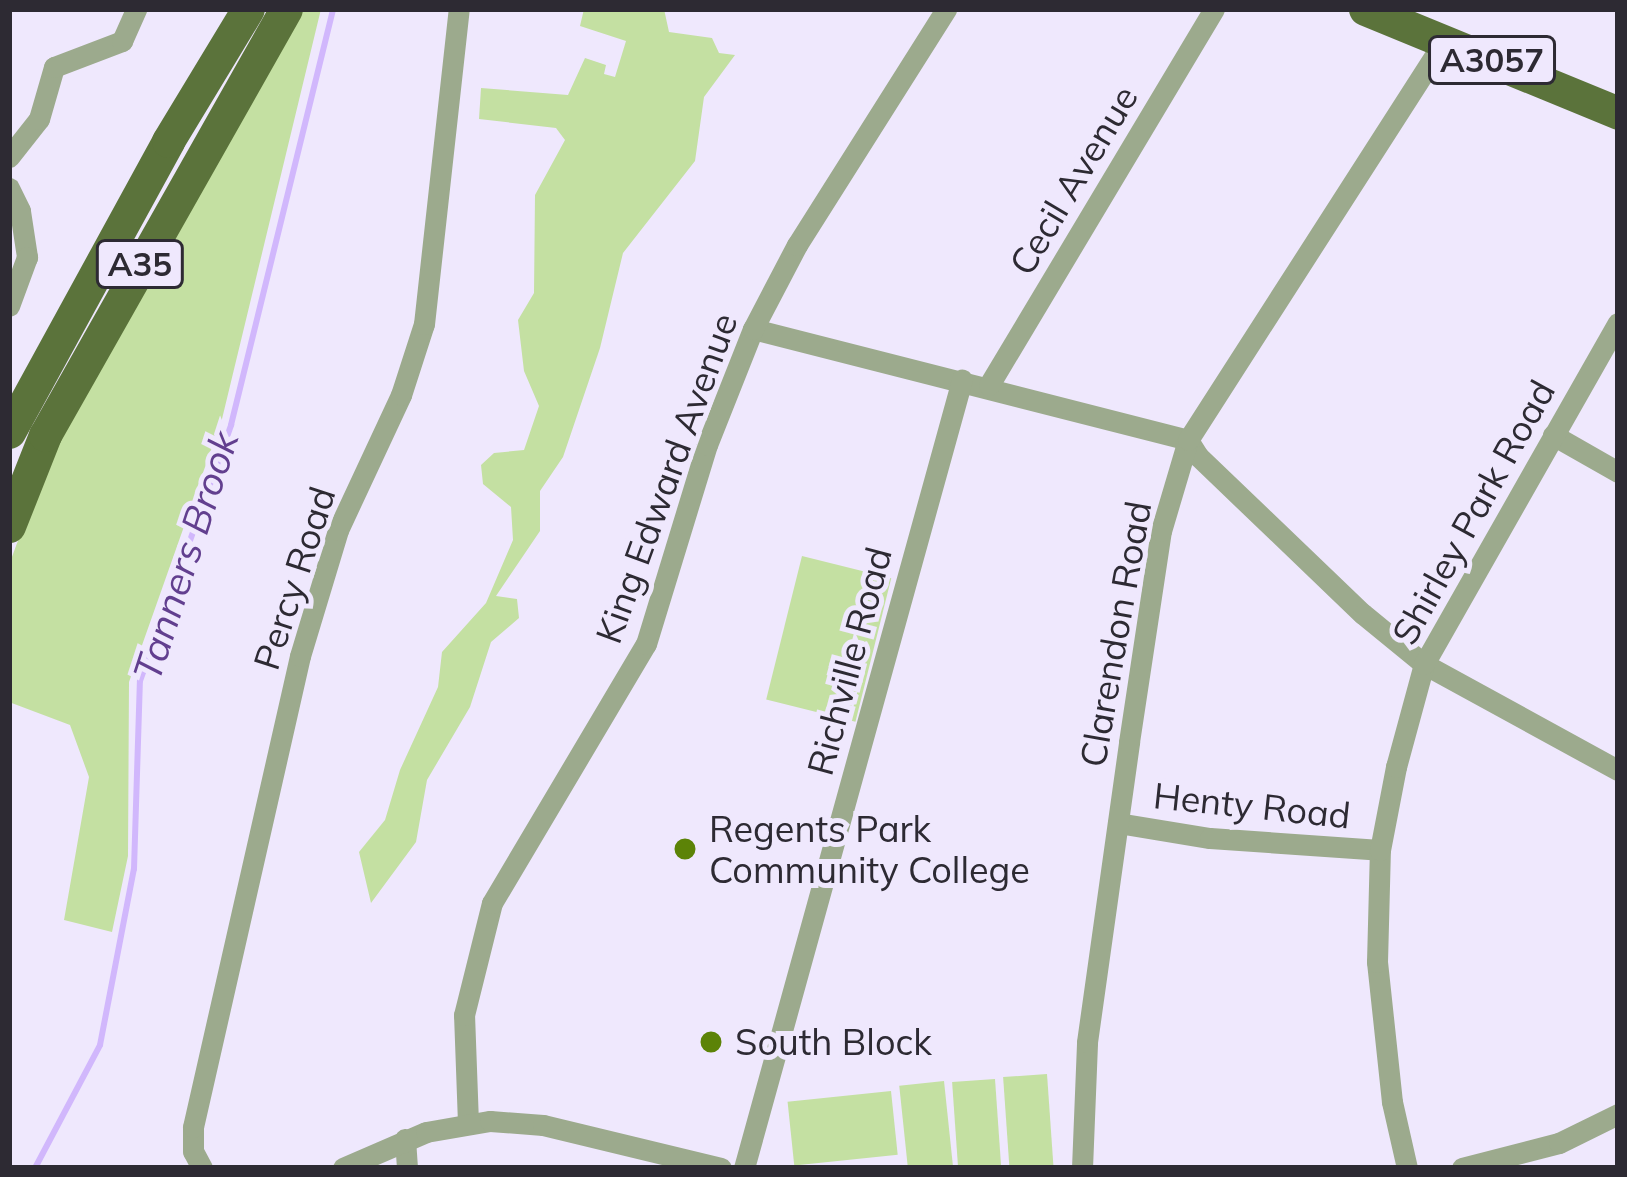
<!DOCTYPE html>
<html>
<head>
<meta charset="utf-8">
<style>
	body { margin:0 }
	#map { position:relative; width:1627px; height:1177px; overflow:hidden; background:#efe8fd; font-family:Mulish,sans-serif }
	div>[style] { position:absolute }
	.green>* { inset:0; background:#c4e0a2; transform-origin:0 0 }
	.stream>* { height:6px; margin:-3px; padding:0 3px; transform-origin:3px; border-radius:3px; background:#d1b7fc }
	.minor>* { height:21px; margin:-10.5px; padding:0 10.5px; transform-origin:10.5px; border-radius:10.5px; background:#9caa8d }
	.primary>* { height:33px; margin:-16.5px; padding:0 16.5px; transform-origin:16.5px; border-radius:16.5px; background:#5b733b }
	.dots>* { width:33px; height:33px; translate:-50% -50%; box-sizing:border-box; border:6px solid #efe8fd; border-radius:50% }
	span { translate:-50% -50%; white-space:nowrap; text-align:center; line-height:1.15; -webkit-text-stroke:10px #efe8fd; paint-order:stroke }
	.shield-label span { padding:3px 9px; background:#efe8fd; border:3px solid; border-radius:9px; -webkit-text-stroke-width:0 }
	.shield-label { font-size:33px; color:#2d2a33; font-weight:700 }
	.street-label { font-size:36px; color:#2d2a33 }
	.poi-label { font-size:36px; color:#2d2a33 }
	.left { translate:0 -50%; text-align:left }
	.water-label { font-size:39px; color:#623f8f; font-style:italic }
	.frame { position:absolute; inset:0; border:12px solid #2d2a33; pointer-events:none }
</style>
</head>
<body>
<div id="map">
	<div class="green">
		<i style="clip-path:polygon(298px 9px,321px 9px,222px 419px,129px 682px,128px 856px,112px 932px,64px 920px,89px 777px,70px 725px,9px 702px,9px 565px,55px 440px)"></i>
		<i style="clip-path:polygon(584px 9px,664px 9px,669px 32px,712px 38px,719px 53px,735px 55px,704px 97px,695px 161px,623px 253px,600px 348px,563px 457px,540px 491px,540px 531px,496px 596px,517px 599px,519px 618px,491px 642px,470px 707px,427px 780px,416px 842px,371px 903px,359px 852px,385px 820px,400px 770px,438px 687px,442px 652px,486px 603px,513px 540px,511px 507px,483px 484px,481px 465px,494px 453px,524px 450px,539px 406px,524px 371px,518px 320px,534px 293px,535px 195px,565px 140px,556px 128px,479px 119px,481px 88px,568px 95px,585px 58px,606px 65px,604px 74px,615px 77px,626px 41px,580px 26px)"></i>
		<i style="left:802px;top:556px;width:92px;height:148px;rotate:14deg"></i>
		<i style="left:1047px;top:1074px;width:94px;height:44px;rotate:86deg"></i>
		<i style="left:995px;top:1079px;width:89px;height:43px;rotate:86deg"></i>
		<i style="left:944px;top:1081px;width:87px;height:45px;rotate:84deg"></i>
		<i style="left:891px;top:1091px;width:64px;height:104px;rotate:84deg"></i>
	</div>
	<div class="stream">
		<i style="left:35px;top:1168px;width:139px;rotate:-62.1deg"></i>
		<i style="left:100px;top:1045px;width:179px;rotate:-79.1deg"></i>
		<i style="left:134px;top:869px;width:188px;rotate:-88.2deg"></i>
		<i style="left:140px;top:681px;width:272px;rotate:-70.4deg"></i>
		<i style="left:231px;top:425px;width:428px;rotate:-76.2deg"></i>
	</div>
	<div class="minor">
		<i style="left:9px;top:157px;width:48px;rotate:-51.7deg"></i>
		<i style="left:39px;top:119px;width:54px;rotate:-73.9deg"></i>
		<i style="left:54px;top:67px;width:73px;rotate:-20.9deg"></i>
		<i style="left:122px;top:41px;width:35px;rotate:-66deg"></i>
		<i style="left:9px;top:188px;width:25px;rotate:64deg"></i>
		<i style="left:20px;top:211px;width:47px;rotate:81.3deg"></i>
		<i style="left:27px;top:257px;width:52px;rotate:110.2deg"></i>
		<i style="left:753px;top:329px;width:449px;rotate:14.3deg"></i>
		<i style="left:1188px;top:440px;width:19px;rotate:58deg"></i>
		<i style="left:1198px;top:456px;width:228px;rotate:43.8deg"></i>
		<i style="left:1363px;top:614px;width:79px;rotate:39.3deg"></i>
		<i style="left:1424px;top:664px;width:221px;rotate:28.7deg"></i>
		<i style="left:989px;top:385px;width:438px;rotate:-59.1deg"></i>
		<i style="left:1553px;top:435px;width:75px;rotate:29.6deg"></i>
		<i style="left:1118px;top:823px;width:93px;rotate:9.3deg"></i>
		<i style="left:1210px;top:838px;width:170px;rotate:4deg"></i>
		<i style="left:468px;top:1123px;width:108px;rotate:-92.1deg"></i>
		<i style="left:464px;top:1015px;width:115px;rotate:-76deg"></i>
		<i style="left:492px;top:903px;width:301px;rotate:-59.3deg"></i>
		<i style="left:646px;top:644px;width:208px;rotate:-73deg"></i>
		<i style="left:707px;top:445px;width:125px;rotate:-68.4deg"></i>
		<i style="left:753px;top:329px;width:95px;rotate:-62.4deg"></i>
		<i style="left:797px;top:245px;width:279px;rotate:-57.7deg"></i>
		<i style="left:405px;top:1139px;width:29px;rotate:86deg"></i>
		<i style="left:202px;top:1168px;width:19px;rotate:-118deg"></i>
		<i style="left:193px;top:1151px;width:24px;rotate:-90deg"></i>
		<i style="left:193px;top:1127px;width:483px;rotate:-77.2deg"></i>
		<i style="left:300px;top:656px;width:132px;rotate:-73.2deg"></i>
		<i style="left:338px;top:530px;width:149px;rotate:-65deg"></i>
		<i style="left:401px;top:395px;width:75px;rotate:-72.1deg"></i>
		<i style="left:424px;top:324px;width:317px;rotate:-83.7deg"></i>
		<i style="left:343px;top:1168px;width:90px;rotate:-23.4deg"></i>
		<i style="left:426px;top:1132px;width:65px;rotate:-9.8deg"></i>
		<i style="left:490px;top:1121px;width:53px;rotate:4.3deg"></i>
		<i style="left:543px;top:1125px;width:183px;rotate:13.6deg"></i>
		<i style="left:744px;top:1168px;width:818px;rotate:-74.54deg"></i>
		<i style="left:1082px;top:1168px;width:126px;rotate:-87.7deg"></i>
		<i style="left:1087px;top:1042px;width:303px;rotate:-82deg"></i>
		<i style="left:1129px;top:742px;width:213px;rotate:-81.4deg"></i>
		<i style="left:1161px;top:531px;width:95px;rotate:-73.5deg"></i>
		<i style="left:1188px;top:440px;width:473px;rotate:-57.3deg"></i>
		<i style="left:1407px;top:1168px;width:68px;rotate:-102.8deg"></i>
		<i style="left:1392px;top:1102px;width:141px;rotate:-96.1deg"></i>
		<i style="left:1377px;top:962px;width:112px;rotate:-88.5deg"></i>
		<i style="left:1380px;top:850px;width:85px;rotate:-79.1deg"></i>
		<i style="left:1396px;top:767px;width:107px;rotate:-74.8deg"></i>
		<i style="left:1424px;top:664px;width:392px;rotate:-60.4deg"></i>
		<i style="left:1462px;top:1168px;width:100px;rotate:-14.5deg"></i>
		<i style="left:1559px;top:1143px;width:66px;rotate:-26.2deg"></i>
	</div>
	<div class="primary">
		<i style="left:1365px;top:9px;width:274px;rotate:22.3deg"></i>
		<i style="left:9px;top:432px;width:332px;rotate:-61.3deg"></i>
		<i style="left:168px;top:141px;width:154px;rotate:-58.8deg"></i>
		<i style="left:9px;top:526px;width:98px;rotate:-68.4deg"></i>
		<i style="left:45px;top:435px;width:489px;rotate:-60.5deg"></i>
	</div>
	<div class="dots">
		<i style="left:685px;top:849px;background:#5c8307"></i>
		<i style="left:711px;top:1042px;background:#5c8307"></i>
	</div>
	<div class="shield-label">
		<span style="left:1492px;top:60px">A3057</span>
		<span style="left:140px;top:264px">A35</span>
	</div>
	<div class="street-label">
		<span style="left:1073px;top:180px;rotate:-59deg">Cecil Avenue</span>
		<span style="left:666px;top:478px;rotate:-70deg">King Edward Avenue</span>
		<span style="left:1473px;top:512px;rotate:-61deg">Shirley Park Road</span>
		<span style="left:294px;top:578px;rotate:-72deg">Percy Road</span>
		<span style="left:1115px;top:634px;rotate:-80deg">Clarendon Road</span>
		<span style="left:849px;top:661px;rotate:-75deg">Richville Road</span>
		<span style="left:1252px;top:805px;rotate:6deg">Henty Road</span>
	</div>
	<div class="poi-label">
		<span class="left" style="left:709px;top:849px">Regents Park<br>Community College</span>
		<span class="left" style="left:735px;top:1042px">South Block</span>
	</div>
	<div class="water-label">
		<span style="left:186px;top:556px;rotate:-72deg">Tanners Brook</span>
	</div>
	<div class="frame"></div>
</div>
</body>
</html>
